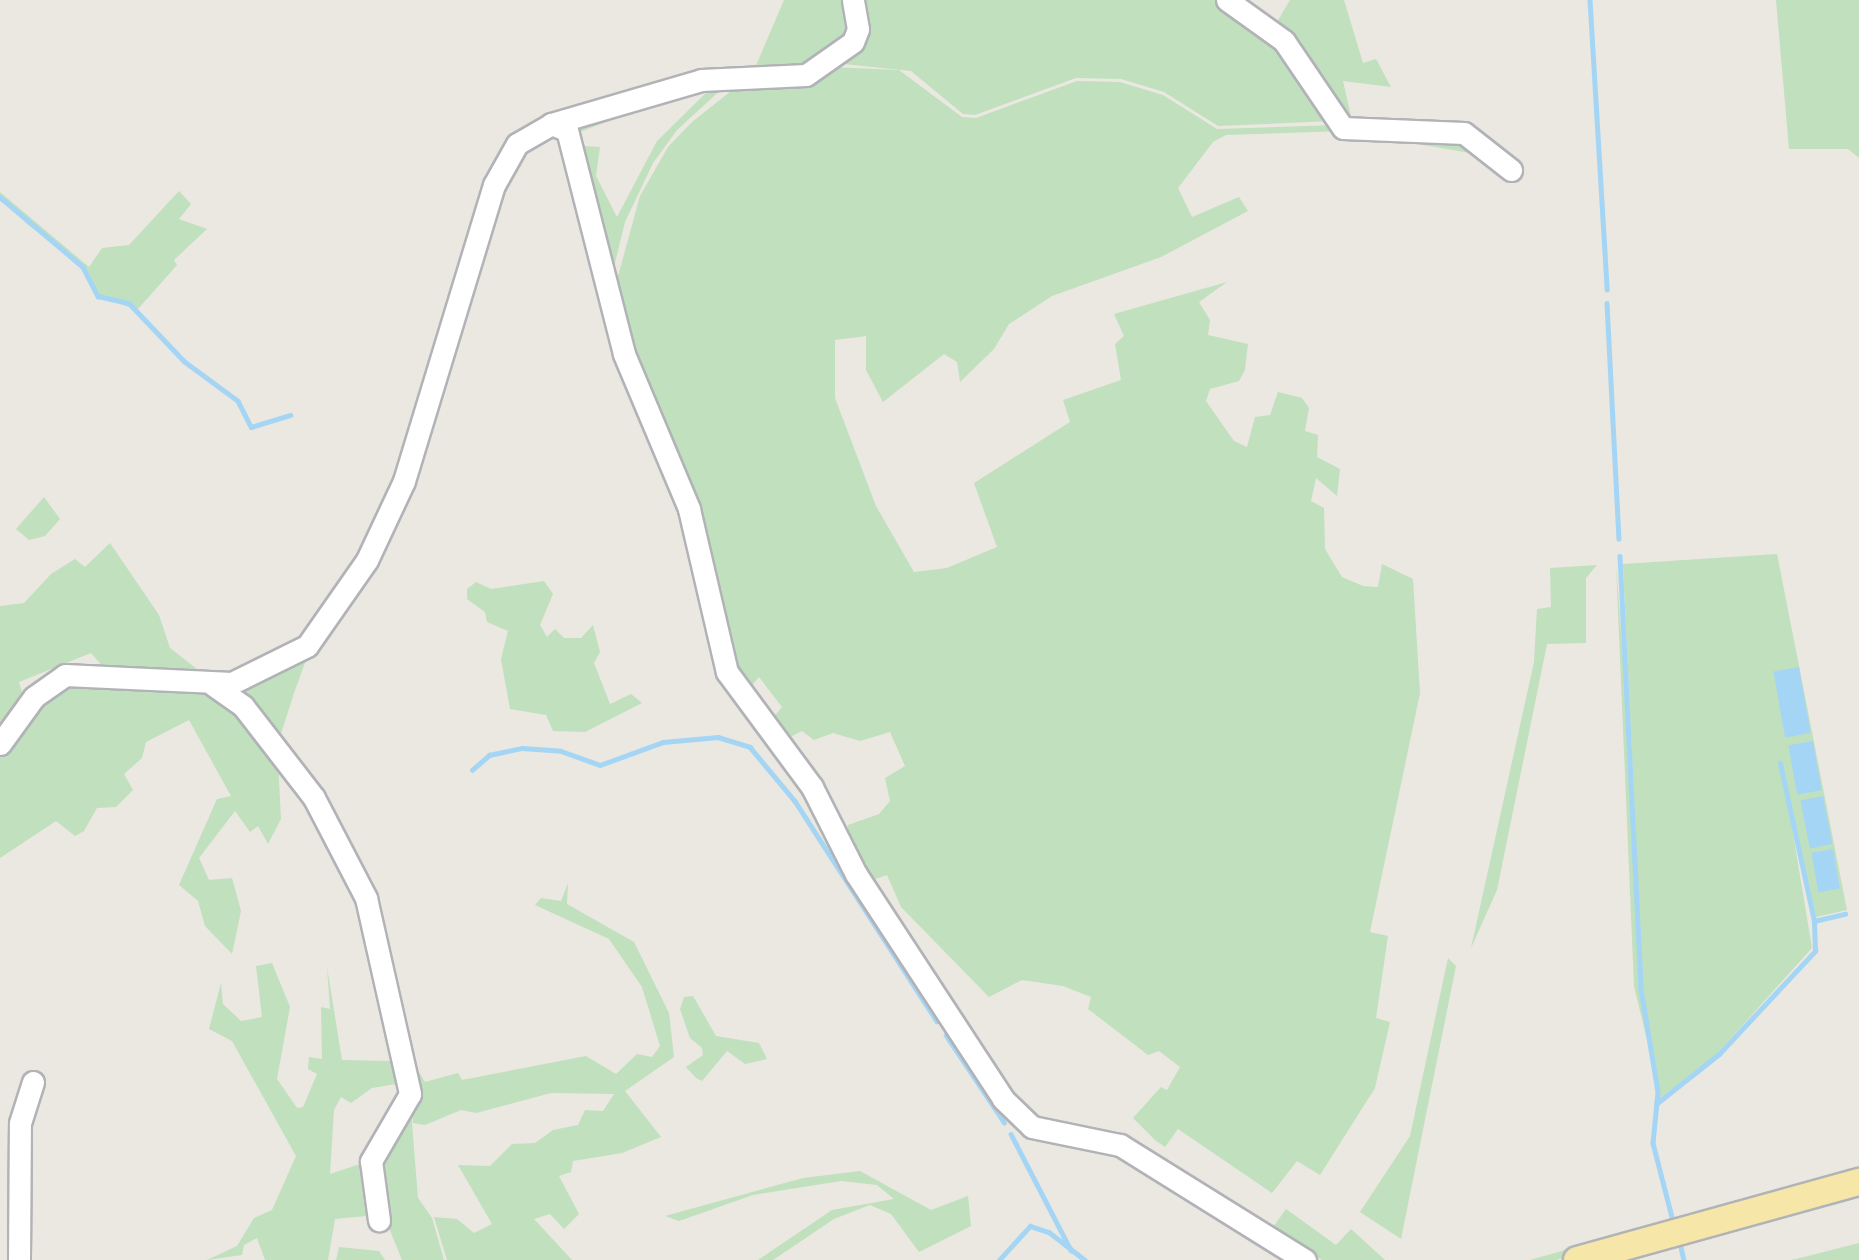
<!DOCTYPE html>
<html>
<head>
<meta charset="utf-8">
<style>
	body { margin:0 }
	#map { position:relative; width:1859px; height:1260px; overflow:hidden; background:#eae8e0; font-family:Signika,sans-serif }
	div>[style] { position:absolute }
	.green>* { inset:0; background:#c0e0be }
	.water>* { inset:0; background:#a5d5f5; transform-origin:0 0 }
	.stream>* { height:4.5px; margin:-2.25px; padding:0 2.25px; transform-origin:2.25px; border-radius:2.25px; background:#a5d5f5 }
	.roads { filter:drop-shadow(2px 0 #b1b3b7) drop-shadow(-2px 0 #b1b3b7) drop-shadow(0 2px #b1b3b7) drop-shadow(0 -2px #b1b3b7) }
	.minor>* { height:21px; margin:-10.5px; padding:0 10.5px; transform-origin:10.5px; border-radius:10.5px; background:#fff }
	.major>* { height:26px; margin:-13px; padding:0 13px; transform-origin:13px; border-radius:13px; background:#f6e7a9 }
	span { translate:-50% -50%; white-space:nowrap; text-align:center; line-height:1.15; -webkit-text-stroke:5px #fff; paint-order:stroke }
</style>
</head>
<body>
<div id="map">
	<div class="green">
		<i style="clip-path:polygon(784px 0,849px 0,854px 32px,809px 73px,755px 68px)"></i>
		<i style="clip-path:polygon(855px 0,1221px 0,1257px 22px,1333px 121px,1218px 126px,1164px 92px,1121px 79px,1076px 78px,975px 115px,963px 114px,911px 71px,834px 63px,844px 58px)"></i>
		<i style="clip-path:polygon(1290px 0,1344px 0,1363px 63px,1376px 59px,1391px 87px,1343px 81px,1353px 125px,1274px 27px)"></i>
		<i style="clip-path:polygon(1776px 0,1859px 0,1859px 158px,1848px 149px,1789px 149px)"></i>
		<i style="clip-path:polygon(828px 67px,899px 70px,962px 117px,976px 118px,1077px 81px,1120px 82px,1163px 95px,1217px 129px,1337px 125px,1464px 137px,1499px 158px,1343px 131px,1226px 135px,1213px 142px,1178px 188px,1192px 217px,1239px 197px,1248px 211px,1161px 257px,1052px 296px,1009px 324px,994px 349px,960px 382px,957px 362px,944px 354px,883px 402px,866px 370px,866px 336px,835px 340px,835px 398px,876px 506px,914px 572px,947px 568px,997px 547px,974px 483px,1070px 422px,1063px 400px,1121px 380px,1115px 344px,1124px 336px,1114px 314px,1227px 282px,1199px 302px,1210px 320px,1208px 335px,1248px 344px,1245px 370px,1239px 381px,1210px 389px,1206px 401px,1234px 441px,1247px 447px,1255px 417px,1270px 415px,1278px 392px,1302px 398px,1309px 408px,1305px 431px,1318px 435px,1317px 457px,1340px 469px,1337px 496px,1316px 478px,1311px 501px,1324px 508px,1325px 549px,1342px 577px,1363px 586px,1378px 587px,1382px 564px,1413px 579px,1420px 693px,1370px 932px,1388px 936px,1376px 1018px,1390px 1022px,1375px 1088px,1320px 1175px,1297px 1161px,1272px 1193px,1178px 1129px,1165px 1147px,1155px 1140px,1133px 1118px,1161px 1087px,1167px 1090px,1180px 1067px,1159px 1051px,1148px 1055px,1088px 1009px,1091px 997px,1063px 986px,1022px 980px,989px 997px,901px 907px,887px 875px,873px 880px,888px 911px,845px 851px,848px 825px,879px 814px,890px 801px,885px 778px,905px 766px,890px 732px,860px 741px,833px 733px,814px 740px,802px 731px,790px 737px,772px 719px,782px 707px,759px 677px,744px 695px,700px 536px,627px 353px,617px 280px,640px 196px,668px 147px,692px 122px,740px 84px)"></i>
		<i style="clip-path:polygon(725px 86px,677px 130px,653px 163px,625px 222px,613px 271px,570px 131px,581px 119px,652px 104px,580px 132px,584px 146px,600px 147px,596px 176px,617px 217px,657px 141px,709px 90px)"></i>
		<i style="clip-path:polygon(179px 191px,191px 204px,179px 219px,207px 229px,174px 260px,177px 265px,137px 310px,98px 296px,84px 266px,28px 225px,0 197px,0 192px,89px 267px,102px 248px,129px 245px)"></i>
		<i style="clip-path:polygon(44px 497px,60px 519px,45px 536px,29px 540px,16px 529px)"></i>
		<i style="clip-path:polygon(110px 543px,159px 615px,170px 648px,202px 673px,104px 668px,91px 653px,19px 682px,24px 700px,0 737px,0 606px,24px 603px,51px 574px,75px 559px,85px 567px)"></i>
		<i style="clip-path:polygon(1777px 554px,1847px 910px,1816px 917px,1781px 761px,1812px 948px,1714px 1057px,1659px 1099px,1643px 989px,1623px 564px)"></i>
		<i style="clip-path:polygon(1616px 564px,1637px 842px,1640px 989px,1655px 1073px,1634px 986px)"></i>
		<i style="clip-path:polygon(1597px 565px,1586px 578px,1586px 643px,1547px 644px,1497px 890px,1471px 948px,1534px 662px,1537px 609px,1551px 607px,1550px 568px)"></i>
		<i style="clip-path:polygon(544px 581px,553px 594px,540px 625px,547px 637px,555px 629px,564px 638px,581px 638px,593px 625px,600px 652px,594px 663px,610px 704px,631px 694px,642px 703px,585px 732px,553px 731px,546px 715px,510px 709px,501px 659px,508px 631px,487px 622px,485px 612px,467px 599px,467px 589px,476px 582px,491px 589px)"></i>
		<i style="clip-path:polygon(309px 652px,294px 693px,279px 740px,235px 688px)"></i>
		<i style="clip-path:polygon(186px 684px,224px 695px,278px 761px,281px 819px,268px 844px,258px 826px,250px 832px,235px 811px,199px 858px,209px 880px,232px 878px,241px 911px,232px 954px,205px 926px,198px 901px,179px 885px,217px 799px,231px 796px,189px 720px,146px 742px,142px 758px,124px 774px,133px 790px,116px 807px,97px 808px,84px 831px,75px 836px,56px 821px,0 858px,0 749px,50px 686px)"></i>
		<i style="clip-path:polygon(568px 883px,567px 904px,634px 942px,669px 1013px,674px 1057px,625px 1091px,661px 1137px,622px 1153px,573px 1161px,571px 1172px,559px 1176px,579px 1214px,564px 1229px,550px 1214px,534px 1219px,572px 1260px,447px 1260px,434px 1217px,457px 1219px,474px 1233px,492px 1224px,458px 1165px,490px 1166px,512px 1144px,535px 1143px,553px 1130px,578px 1125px,585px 1110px,603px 1111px,614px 1094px,551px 1093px,476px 1113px,461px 1110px,425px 1125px,413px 1123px,409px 1073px,419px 1072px,425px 1082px,458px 1073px,462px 1080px,586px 1056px,616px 1074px,637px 1054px,652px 1057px,660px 1046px,642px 987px,609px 939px,535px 905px,541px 898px,561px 901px)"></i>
		<i style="clip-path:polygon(1448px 958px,1456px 966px,1401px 1239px,1360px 1212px,1410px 1136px)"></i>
		<i style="clip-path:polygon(272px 963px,290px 1007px,277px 1079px,297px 1108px,303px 1107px,317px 1074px,308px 1069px,309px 1057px,322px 1059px,321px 1007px,330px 1009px,327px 967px,342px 1060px,391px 1061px,398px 1053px,407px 1093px,396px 1084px,372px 1088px,351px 1103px,341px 1097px,334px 1110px,330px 1174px,369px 1161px,376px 1215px,335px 1219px,328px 1260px,265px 1260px,257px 1238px,244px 1245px,242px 1255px,207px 1260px,237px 1246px,254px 1218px,272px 1210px,296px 1156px,232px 1041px,209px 1029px,221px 983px,223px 1004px,241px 1021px,262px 1017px,256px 966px)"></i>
		<i style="clip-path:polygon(693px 996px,716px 1036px,759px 1043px,767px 1059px,745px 1064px,727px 1051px,702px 1081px,696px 1078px,686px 1067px,703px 1055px,702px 1048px,690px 1038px,680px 1009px,684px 997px)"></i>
		<i style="clip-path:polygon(410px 1098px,418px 1198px,432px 1218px,444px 1260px,402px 1260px,385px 1218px,374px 1162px)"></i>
		<i style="clip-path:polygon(1859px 1167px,1859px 1175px,1675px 1227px,1556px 1260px,1530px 1260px)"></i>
		<i style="clip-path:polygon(860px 1171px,931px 1210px,968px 1196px,971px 1226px,919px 1252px,891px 1214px,870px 1205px,834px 1219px,773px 1260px,758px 1260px,832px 1210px,894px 1199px,877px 1185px,841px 1181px,753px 1195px,679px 1221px,665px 1216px,803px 1178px)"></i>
		<i style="clip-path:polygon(1859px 1191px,1859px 1198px,1683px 1246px,1679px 1241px,1678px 1247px,1633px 1260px,1610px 1260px,1679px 1240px)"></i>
		<i style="clip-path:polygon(1286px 1209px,1336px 1245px,1351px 1229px,1385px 1260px,1322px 1260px,1271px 1230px)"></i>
		<i style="clip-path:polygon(1859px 1243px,1859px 1260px,1791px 1260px,1804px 1257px)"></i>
		<i style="clip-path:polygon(339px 1247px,379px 1251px,385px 1260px,336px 1260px)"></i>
	</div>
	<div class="water">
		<i style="left:1799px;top:667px;width:67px;height:26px;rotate:80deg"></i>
		<i style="left:1813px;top:741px;width:50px;height:25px;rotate:80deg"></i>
		<i style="left:1823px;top:796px;width:49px;height:23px;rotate:79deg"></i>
		<i style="left:1833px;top:849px;width:40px;height:22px;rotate:80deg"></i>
	</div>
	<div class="stream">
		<i style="left:1590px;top:0;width:290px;rotate:86.6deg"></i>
		<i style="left:0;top:197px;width:109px;rotate:40.1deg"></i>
		<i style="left:83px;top:267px;width:33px;rotate:63deg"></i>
		<i style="left:98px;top:296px;width:32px;rotate:13deg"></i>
		<i style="left:129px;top:303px;width:80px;rotate:46.5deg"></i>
		<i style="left:184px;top:361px;width:67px;rotate:36.5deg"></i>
		<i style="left:238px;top:401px;width:29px;rotate:63deg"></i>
		<i style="left:251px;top:427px;width:41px;rotate:-17.1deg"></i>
		<i style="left:1607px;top:303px;width:236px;rotate:87.1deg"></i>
		<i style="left:1620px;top:556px;width:434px;rotate:87.2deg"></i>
		<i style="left:1641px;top:989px;width:104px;rotate:80.6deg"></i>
		<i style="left:1658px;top:1092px;width:51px;rotate:95.6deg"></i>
		<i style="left:1653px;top:1143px;width:85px;rotate:75.6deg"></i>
		<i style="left:472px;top:770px;width:23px;rotate:-41deg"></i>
		<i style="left:489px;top:755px;width:34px;rotate:-12deg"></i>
		<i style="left:522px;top:748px;width:39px;rotate:4deg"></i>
		<i style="left:561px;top:751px;width:41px;rotate:19.7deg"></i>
		<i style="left:600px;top:765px;width:67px;rotate:-20.1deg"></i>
		<i style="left:663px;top:742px;width:55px;rotate:-5.2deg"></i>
		<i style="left:718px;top:737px;width:34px;rotate:17deg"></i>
		<i style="left:750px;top:747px;width:70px;rotate:50.2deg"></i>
		<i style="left:795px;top:801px;width:262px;rotate:57.2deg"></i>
		<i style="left:1814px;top:921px;width:32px;rotate:-13deg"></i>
		<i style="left:946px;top:1035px;width:105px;rotate:56.3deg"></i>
		<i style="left:1656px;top:1104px;width:80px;rotate:-38.4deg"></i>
		<i style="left:1719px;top:1054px;width:141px;rotate:-47deg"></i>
		<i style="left:1815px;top:951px;width:30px;rotate:-92deg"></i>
		<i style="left:1814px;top:921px;width:161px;rotate:-102.2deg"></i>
		<i style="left:1011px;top:1134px;width:131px;rotate:62.7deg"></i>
		<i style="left:1680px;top:1243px;width:17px;rotate:77deg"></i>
		<i style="left:999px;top:1260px;width:46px;rotate:-47.6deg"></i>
		<i style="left:1030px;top:1226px;width:20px;rotate:18deg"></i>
		<i style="left:1049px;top:1232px;width:46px;rotate:37.9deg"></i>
	</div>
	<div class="roads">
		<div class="minor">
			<i style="left:1227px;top:0;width:70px;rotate:35.7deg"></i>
			<i style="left:1284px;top:41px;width:105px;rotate:55.9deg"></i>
			<i style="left:1343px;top:128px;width:121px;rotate:2.4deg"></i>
			<i style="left:1464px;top:133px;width:60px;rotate:38.2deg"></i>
			<i style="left:551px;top:124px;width:17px;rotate:21deg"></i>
			<i style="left:567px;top:130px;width:231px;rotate:75.7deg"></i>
			<i style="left:624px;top:354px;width:168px;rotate:67.2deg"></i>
			<i style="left:689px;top:509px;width:167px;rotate:76.9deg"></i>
			<i style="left:727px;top:672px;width:143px;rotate:53.5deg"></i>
			<i style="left:812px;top:787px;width:97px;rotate:63.2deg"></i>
			<i style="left:856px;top:874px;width:269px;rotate:56.8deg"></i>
			<i style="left:1003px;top:1099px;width:40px;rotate:44deg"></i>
			<i style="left:1032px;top:1127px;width:90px;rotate:11.6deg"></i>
			<i style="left:1120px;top:1145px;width:218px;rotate:31.9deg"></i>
			<i style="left:213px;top:685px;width:37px;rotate:35deg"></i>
			<i style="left:243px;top:706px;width:116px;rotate:52.3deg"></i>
			<i style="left:314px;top:798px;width:113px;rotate:62.5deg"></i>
			<i style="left:366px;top:898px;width:201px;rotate:77.3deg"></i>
			<i style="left:410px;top:1094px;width:78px;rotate:120.2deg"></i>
			<i style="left:371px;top:1161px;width:60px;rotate:82.3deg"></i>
			<i style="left:0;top:744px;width:58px;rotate:-54.1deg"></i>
			<i style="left:34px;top:697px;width:38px;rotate:-35deg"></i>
			<i style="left:65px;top:675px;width:167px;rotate:2.7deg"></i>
			<i style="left:232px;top:683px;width:84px;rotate:-26.3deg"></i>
			<i style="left:307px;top:646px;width:105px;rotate:-55.1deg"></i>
			<i style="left:367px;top:560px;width:87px;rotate:-64.9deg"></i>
			<i style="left:404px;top:481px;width:309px;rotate:-73.1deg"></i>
			<i style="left:494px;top:185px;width:47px;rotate:-60.7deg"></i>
			<i style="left:517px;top:144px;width:39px;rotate:-30deg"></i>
			<i style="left:551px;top:124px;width:156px;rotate:-16.3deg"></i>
			<i style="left:701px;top:80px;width:105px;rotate:-2.7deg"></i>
			<i style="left:806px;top:75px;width:57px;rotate:-35.1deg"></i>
			<i style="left:853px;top:42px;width:14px;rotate:-69deg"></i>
			<i style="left:858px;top:29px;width:29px;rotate:-100deg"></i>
			<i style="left:19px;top:1260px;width:137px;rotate:-89.6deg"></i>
			<i style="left:20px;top:1123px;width:43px;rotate:-72.4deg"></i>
		</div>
		<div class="major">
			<i style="left:1577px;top:1260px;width:293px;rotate:-15.5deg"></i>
		</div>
	</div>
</div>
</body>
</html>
